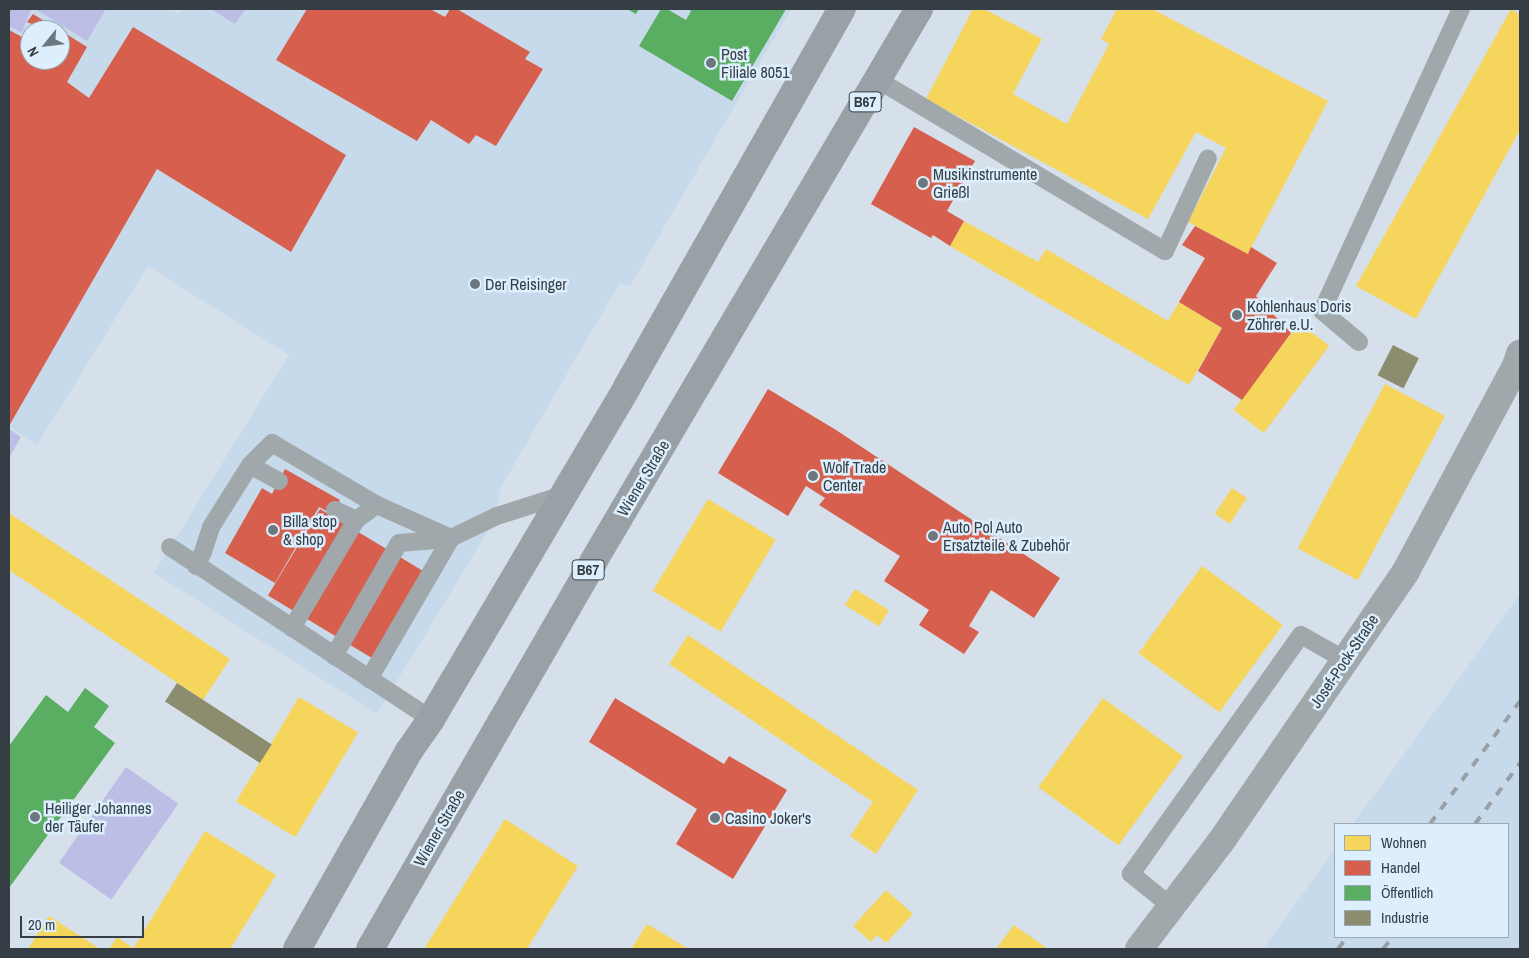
<!DOCTYPE html>
<html>
<head>
<meta charset="utf-8">
<style>
	body { margin:0 }
	#map { position:relative; width:1529px; height:958px; overflow:hidden; background:#d5e0ea; font-family:"Archivo Narrow",sans-serif }
	div>[style] { position:absolute }
	.built>* { inset:0; background:#c6daeb }
	.green>* { inset:0; background:#bdbee5; transform-origin:0 0 }
	.homes>* { inset:0; background:#f6d55c; transform-origin:0 0 }
	.shops>* { inset:0; background:#d6604d; transform-origin:0 0 }
	.public>* { inset:0; background:#5aae61 }
	.industry>* { inset:0; background:#8c8c6e; transform-origin:0 0 }
	.service>* { height:18px; margin:-9px; padding:0 9px; transform-origin:9px; border-radius:9px; background:#a1a8ac }
	.minor>* { height:28px; margin:-14px; padding:0 14px; transform-origin:14px; border-radius:14px; background:#a1a8ac }
	.primary>* { height:28px; margin:-14px; padding:0 14px; transform-origin:14px; border-radius:14px; background:#99a0a6 }
	.rail>* { height:4px; margin-top:-2px; transform-origin:0; background:repeating-linear-gradient(90deg,#999fa4 0 9px,transparent 0 18px) }
	.dots>* { width:14px; height:14px; translate:-50% -50%; box-sizing:border-box; border:2px solid #ddeefc; border-radius:50% }
	span { translate:-50% -50%; white-space:nowrap; text-align:center; line-height:1.15; -webkit-text-stroke:5px #ddeefc; paint-order:stroke }
	.shield-label span { padding:1px 4px; background:#ddeefc; border:1px solid; border-radius:4px; -webkit-text-stroke-width:0 }
	.shield-label { font-size:15px; color:#353e45; font-weight:700 }
	.poi-label { font-size:16px; color:#353e45 }
	.left { translate:0 -50%; text-align:left }
	.street-label { font-size:16px; color:#353e45 }
	.frame { position:absolute; inset:0; border:10px solid #353e45; pointer-events:none }
	.legend { position:absolute; left:1334px; top:823px; width:175px; height:115px; box-sizing:border-box; background:#ddeefc; border:1px solid #9aa8b3; margin:0; padding:6px 9px; list-style:none; font-size:15px; color:#353e45 }
	.legend li { display:flex; align-items:center; gap:10px; height:25px }
	.legend b { width:25px; border:1px solid #9aa8b3 }
	.north { position:absolute; left:20px; top:20px; width:50px; height:50px; box-sizing:border-box; background:#ddeefc; border:1px solid #9aa8b3; border-radius:50%; rotate:241deg; font-size:14px; font-weight:700; line-height:20px; text-align:center; color:#353e45 }
	.north::after { content:''; display:block; margin:auto; width:18px; height:22px; background:#6d777f; clip-path:polygon(50% 0,100% 100%,50% 72%,0 100%) }
	.scale { position:absolute; left:20px; top:916px; width:124px; height:22px; box-sizing:border-box; border:2px solid #353e45; border-top:0; padding-left:6px; font-size:15px; line-height:18px; white-space:nowrap; color:#353e45; -webkit-text-stroke:4px #ddeefc; paint-order:stroke }
</style>
</head>
<body>
<div id="map">
	<div class="built">
		<i style="clip-path:polygon(evenodd,31px 9px,35px 9px,87px 40px,106px 9px,170px 9px,179px 14px,183px 9px,211px 9px,235px 24px,246px 9px,791px 9px,630px 286px,619px 284px,500px 489px,497px 516px,377px 714px,154px 573px,289px 355px,148px 266px,37px 445px,9px 427px,9px 26px,22px 33px,31px 9px,30px 30px,60px 30px,60px 60px,30px 60px,30px 30px)"></i>
		<i style="clip-path:polygon(1520px 594px,1520px 949px,1263px 949px,1335px 849px,1335px 937px,1508px 937px,1508px 824px,1353px 824px)"></i>
	</div>
	<div class="green">
		<i style="clip-path:polygon(9px 9px,31px 9px,22px 33px,9px 26px)"></i>
		<i style="clip-path:polygon(35px 9px,106px 9px,87px 41px)"></i>
		<i style="clip-path:polygon(211px 9px,246px 9px,235px 24px)"></i>
		<i style="clip-path:polygon(9px 429px,21px 437px,9px 458px)"></i>
		<i style="left:126px;top:767px;width:64px;height:117px;rotate:35deg"></i>
	</div>
	<div class="homes">
		<i style="clip-path:polygon(973px 9px,984px 9px,1042px 39px,1013px 94px,1067px 124px,1109px 44px,1101px 39px,1117px 9px,1152px 9px,1328px 101px,1248px 254px,1188px 222px,1226px 148px,1196px 132px,1148px 219px,926px 99px)"></i>
		<i style="clip-path:polygon(1511px 9px,1520px 15px,1520px 130px,1416px 319px,1356px 286px)"></i>
		<i style="clip-path:polygon(964px 221px,1038px 262px,1046px 249px,1168px 321px,1179px 302px,1222px 328px,1189px 385px,950px 246px)"></i>
		<i style="left:1299px;top:323px;width:38px;height:109px;rotate:37deg"></i>
		<i style="left:1385px;top:384px;width:68px;height:186px;rotate:28deg"></i>
		<i style="left:1232px;top:488px;width:18px;height:31px;rotate:34deg"></i>
		<i style="left:708px;top:499px;width:79px;height:107px;rotate:31deg"></i>
		<i style="clip-path:polygon(9px 513px,230px 659px,203px 700px,9px 570px)"></i>
		<i style="left:1202px;top:566px;width:100px;height:108px;rotate:36deg"></i>
		<i style="left:855px;top:589px;width:40px;height:19px;rotate:32deg"></i>
		<i style="clip-path:polygon(688px 635px,918px 790px,876px 854px,850px 836px,873px 802px,669px 664px)"></i>
		<i style="left:299px;top:697px;width:69px;height:122px;rotate:31deg"></i>
		<i style="left:1103px;top:698px;width:99px;height:110px;rotate:36deg"></i>
		<i style="clip-path:polygon(505px 819px,578px 866px,527px 949px,424px 949px)"></i>
		<i style="clip-path:polygon(205px 831px,276px 875px,230px 949px,133px 949px)"></i>
		<i style="clip-path:polygon(886px 890px,913px 914px,886px 943px,877px 935px,871px 942px,853px 926px)"></i>
		<i style="clip-path:polygon(49px 916px,100px 949px,28px 949px)"></i>
		<i style="clip-path:polygon(647px 924px,689px 949px,631px 949px)"></i>
		<i style="clip-path:polygon(1014px 925px,1048px 949px,996px 949px)"></i>
		<i style="clip-path:polygon(117px 937px,132px 947px,130px 949px,109px 949px)"></i>
	</div>
	<div class="shops">
		<i style="clip-path:polygon(307px 9px,430px 9px,445px 17px,450px 9px,457px 9px,530px 52px,525px 59px,543px 69px,496px 146px,476px 135px,469px 144px,431px 120px,417px 141px,276px 60px)"></i>
		<i style="clip-path:polygon(33px 14px,59px 30px,30px 30px,30px 60px,60px 60px,60px 30px,87px 47px,67px 82px,89px 98px,133px 27px,346px 155px,291px 252px,157px 169px,9px 426px,9px 30px,24px 38px,32px 24px,27px 22px)"></i>
		<i style="clip-path:polygon(914px 127px,975px 161px,947px 211px,964px 221px,950px 246px,933px 235px,931px 238px,871px 204px)"></i>
		<i style="clip-path:polygon(1195px 226px,1248px 254px,1251px 247px,1277px 263px,1256px 296px,1291px 333px,1242px 400px,1198px 371px,1222px 328px,1179px 302px,1205px 258px,1182px 245px)"></i>
		<i style="clip-path:polygon(768px 389px,836px 430px,1060px 578px,1034px 618px,991px 590px,969px 626px,979px 632px,964px 654px,919px 625px,929px 610px,884px 581px,900px 556px,819px 505px,825px 498px,806px 486px,788px 516px,718px 473px)"></i>
		<i style="clip-path:polygon(285px 469px,340px 500px,332px 514px,319px 507px,275px 583px,225px 553px,262px 488px,272px 494px)"></i>
		<i style="left:320px;top:509px;width:128px;height:101px;rotate:31deg"></i>
		<i style="clip-path:polygon(615px 698px,724px 764px,729px 756px,787px 790px,733px 879px,676px 844px,697px 809px,589px 742px)"></i>
	</div>
	<div class="public">
		<i style="clip-path:polygon(627px 9px,639px 9px,636px 14px)"></i>
		<i style="clip-path:polygon(661px 9px,667px 9px,686px 20px,691px 11px,687px 9px,786px 9px,732px 101px,639px 46px)"></i>
		<i style="clip-path:polygon(85px 688px,109px 706px,94px 727px,115px 743px,9px 888px,9px 746px,46px 695px,68px 712px)"></i>
	</div>
	<div class="industry">
		<i style="left:1393px;top:345px;width:29px;height:34px;rotate:27deg"></i>
		<i style="left:177px;top:683px;width:113px;height:22px;rotate:33deg"></i>
	</div>
	<div class="service">
		<i style="left:878px;top:80px;width:334px;rotate:30.8deg"></i>
		<i style="left:1165px;top:251px;width:102px;rotate:-65.2deg"></i>
		<i style="left:1359px;top:342px;width:48px;rotate:-140deg"></i>
		<i style="left:1322px;top:311px;width:332px;rotate:-65.3deg"></i>
		<i style="left:250px;top:465px;width:31px;rotate:-45deg"></i>
		<i style="left:272px;top:443px;width:122px;rotate:30.6deg"></i>
		<i style="left:335px;top:510px;width:23px;rotate:25deg"></i>
		<i style="left:170px;top:547px;width:313px;rotate:33.4deg"></i>
		<i style="left:196px;top:566px;width:16px;rotate:-63deg"></i>
		<i style="left:203px;top:552px;width:26px;rotate:-72deg"></i>
		<i style="left:211px;top:527px;width:73px;rotate:-57.8deg"></i>
		<i style="left:250px;top:465px;width:33px;rotate:29deg"></i>
		<i style="left:292px;top:628px;width:126px;rotate:-59.3deg"></i>
		<i style="left:356px;top:520px;width:26px;rotate:-36deg"></i>
		<i style="left:377px;top:505px;width:81px;rotate:24deg"></i>
		<i style="left:334px;top:656px;width:130px;rotate:-60.1deg"></i>
		<i style="left:399px;top:543px;width:49px;rotate:-4.7deg"></i>
		<i style="left:369px;top:679px;width:163px;rotate:-59.8deg"></i>
		<i style="left:451px;top:538px;width:51px;rotate:-25.6deg"></i>
		<i style="left:497px;top:516px;width:69px;rotate:-17.7deg"></i>
		<i style="left:1172px;top:907px;width:53px;rotate:-141.2deg"></i>
		<i style="left:1131px;top:874px;width:293px;rotate:-54.6deg"></i>
		<i style="left:1301px;top:635px;width:51px;rotate:29.6deg"></i>
	</div>
	<div class="minor">
		<i style="left:1139px;top:949px;width:137px;rotate:-52.7deg"></i>
		<i style="left:1222px;top:840px;width:326px;rotate:-55.6deg"></i>
		<i style="left:1406px;top:571px;width:233px;rotate:-61.8deg"></i>
		<i style="left:1516px;top:366px;width:13px;rotate:-72deg"></i>
	</div>
	<div class="primary">
		<i style="left:297px;top:949px;width:227px;rotate:-60.5deg"></i>
		<i style="left:409px;top:751px;width:39px;rotate:-55deg"></i>
		<i style="left:431px;top:719px;width:386px;rotate:-59.4deg"></i>
		<i style="left:627px;top:387px;width:435px;rotate:-60.4deg"></i>
		<i style="left:370px;top:949px;width:447px;rotate:-60deg"></i>
		<i style="left:593px;top:562px;width:642px;rotate:-59.48deg"></i>
	</div>
	<div class="rail">
		<i style="left:1430px;top:824px;width:152px;rotate:-53.8deg"></i>
		<i style="left:1475px;top:824px;width:76px;rotate:-53.6deg"></i>
		<i style="left:1338px;top:949px;width:15px;rotate:-53deg"></i>
		<i style="left:1383px;top:949px;width:16px;rotate:-50deg"></i>
	</div>
	<div class="dots">
		<i style="left:711px;top:63px;background:#6d777f"></i>
		<i style="left:923px;top:183px;background:#6d777f"></i>
		<i style="left:475px;top:284px;background:#6d777f"></i>
		<i style="left:1237px;top:315px;background:#6d777f"></i>
		<i style="left:813px;top:476px;background:#6d777f"></i>
		<i style="left:273px;top:530px;background:#6d777f"></i>
		<i style="left:933px;top:536px;background:#6d777f"></i>
		<i style="left:35px;top:817px;background:#6d777f"></i>
		<i style="left:715px;top:818px;background:#6d777f"></i>
	</div>
	<div class="shield-label">
		<span style="left:865px;top:102px">B67</span>
		<span style="left:588px;top:570px">B67</span>
	</div>
	<div class="poi-label">
		<span class="left" style="left:721px;top:63px">Post<br>Filiale 8051</span>
		<span class="left" style="left:933px;top:183px">Musikinstrumente<br>Grießl</span>
		<span class="left" style="left:485px;top:284px">Der Reisinger</span>
		<span class="left" style="left:1247px;top:315px">Kohlenhaus Doris<br>Zöhrer e.U.</span>
		<span class="left" style="left:823px;top:476px">Wolf Trade<br>Center</span>
		<span class="left" style="left:283px;top:530px">Billa stop<br>&amp; shop</span>
		<span class="left" style="left:943px;top:536px">Auto Pol Auto<br>Ersatzteile &amp; Zubehör</span>
		<span class="left" style="left:45px;top:817px">Heiliger Johannes<br>der Täufer</span>
		<span class="left" style="left:725px;top:818px">Casino Joker's</span>
	</div>
	<div class="street-label">
		<span style="left:643px;top:478px;rotate:-59deg">Wiener Straße</span>
		<span style="left:1344px;top:661px;rotate:-56deg">Josef-Pock-Straße</span>
		<span style="left:439px;top:828px;rotate:-60deg">Wiener Straße</span>
	</div>
	<div class="frame"></div>
	<ul class="legend">
	<li><b style="height:14px;background:#f6d55c"></b>Wohnen</li>
	<li><b style="height:14px;background:#d6604d"></b>Handel</li>
	<li><b style="height:14px;background:#5aae61"></b>Öffentlich</li>
	<li><b style="height:14px;background:#8c8c6e"></b>Industrie</li>
	</ul>
	<div class="north">N</div>
	<div class="scale">20 m</div>
</div>
</body>
</html>
